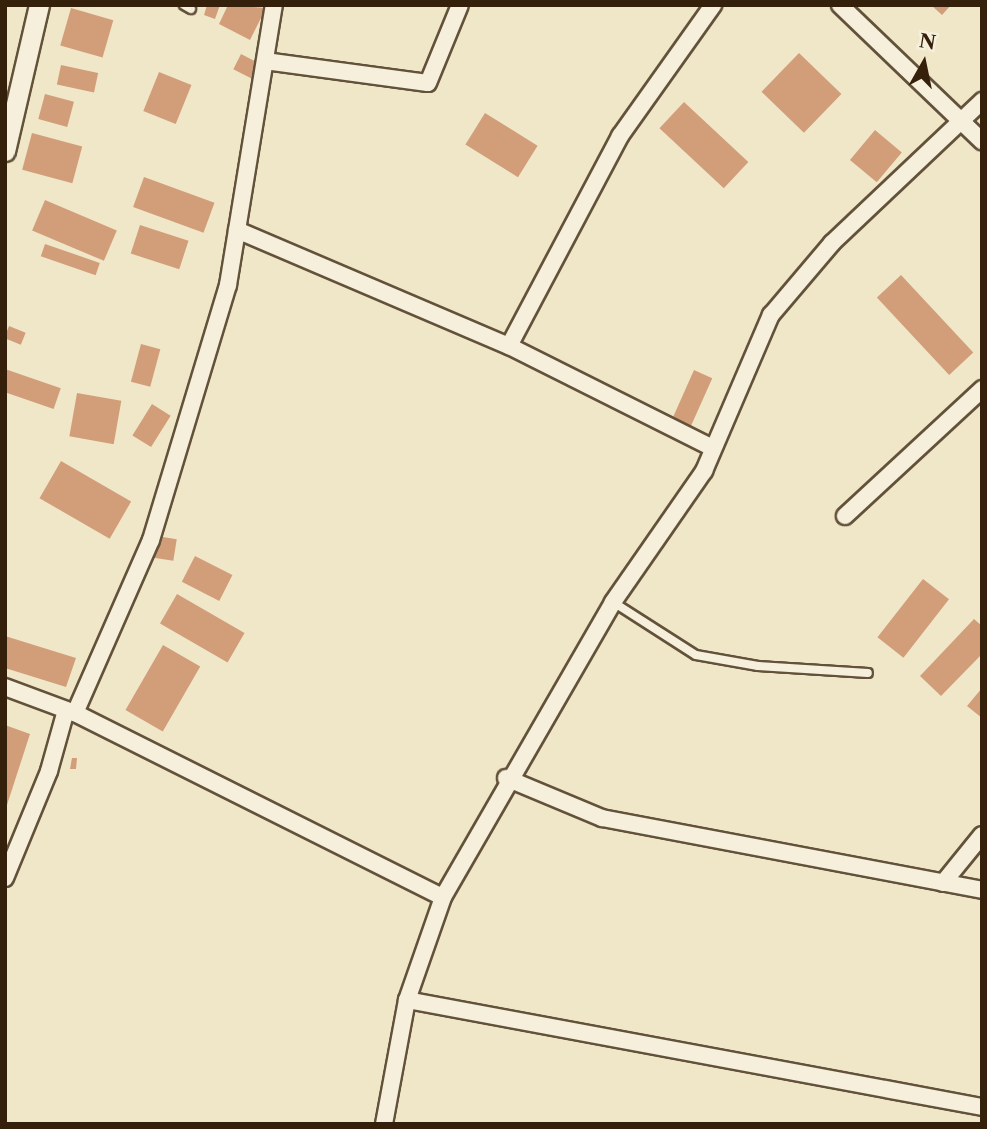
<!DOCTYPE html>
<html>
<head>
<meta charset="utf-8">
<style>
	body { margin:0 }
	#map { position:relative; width:987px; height:1129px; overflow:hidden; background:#f0e7c9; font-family:"Libre Caslon Text",serif }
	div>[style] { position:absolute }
	.building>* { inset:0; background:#d29e7a; transform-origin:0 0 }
	.roads { filter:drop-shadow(2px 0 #63523a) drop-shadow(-2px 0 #63523a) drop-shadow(0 2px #63523a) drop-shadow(0 -2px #63523a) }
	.service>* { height:8px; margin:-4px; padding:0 4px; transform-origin:4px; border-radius:4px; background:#f5efdc }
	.minor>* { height:16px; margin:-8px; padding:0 8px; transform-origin:8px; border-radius:8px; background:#f5efdc }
	.tertiary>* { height:19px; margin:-9.5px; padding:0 9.5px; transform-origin:9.5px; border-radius:9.5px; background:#f5efdc }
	span { translate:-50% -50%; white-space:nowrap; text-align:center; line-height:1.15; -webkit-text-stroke:5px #f5efdc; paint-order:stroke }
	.frame { position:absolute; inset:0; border:7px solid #34200b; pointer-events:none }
	.north { position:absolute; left:889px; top:28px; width:70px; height:70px; -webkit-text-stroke:5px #f5efdc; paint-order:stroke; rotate:9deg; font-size:19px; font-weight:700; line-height:28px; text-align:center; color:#34200b }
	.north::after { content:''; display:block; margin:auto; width:24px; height:32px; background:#34200b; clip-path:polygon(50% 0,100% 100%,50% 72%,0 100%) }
</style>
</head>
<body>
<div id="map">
	<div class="building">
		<i style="clip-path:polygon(207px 5px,220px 5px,215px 19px,204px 15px)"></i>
		<i style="clip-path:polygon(228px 5px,266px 8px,250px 40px,219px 24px)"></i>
		<i style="clip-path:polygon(931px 5px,951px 5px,942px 15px)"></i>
		<i style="left:71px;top:8px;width:44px;height:39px;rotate:16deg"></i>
		<i style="left:799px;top:53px;width:59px;height:54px;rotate:44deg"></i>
		<i style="left:241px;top:54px;width:28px;height:17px;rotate:27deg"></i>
		<i style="left:61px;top:65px;width:38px;height:20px;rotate:12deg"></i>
		<i style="left:159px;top:72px;width:35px;height:42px;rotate:22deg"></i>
		<i style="left:45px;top:94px;width:30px;height:26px;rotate:15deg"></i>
		<i style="left:684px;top:102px;width:88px;height:36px;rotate:43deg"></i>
		<i style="left:485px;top:113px;width:62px;height:37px;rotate:32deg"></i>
		<i style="left:875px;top:130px;width:35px;height:39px;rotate:40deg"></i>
		<i style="left:32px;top:133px;width:52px;height:38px;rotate:15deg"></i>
		<i style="left:144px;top:177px;width:75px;height:32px;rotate:20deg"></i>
		<i style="left:45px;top:200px;width:78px;height:33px;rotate:23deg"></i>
		<i style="left:140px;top:225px;width:51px;height:30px;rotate:18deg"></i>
		<i style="left:45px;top:244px;width:58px;height:13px;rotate:19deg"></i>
		<i style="left:901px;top:275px;width:106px;height:33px;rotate:47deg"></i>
		<i style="left:9px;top:326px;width:18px;height:13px;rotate:22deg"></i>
		<i style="left:141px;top:344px;width:20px;height:39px;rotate:15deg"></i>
		<i style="left:5px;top:369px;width:59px;height:22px;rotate:19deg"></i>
		<i style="left:694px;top:370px;width:20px;height:56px;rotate:24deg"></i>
		<i style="left:77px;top:393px;width:45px;height:44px;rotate:10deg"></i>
		<i style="left:152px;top:404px;width:22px;height:37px;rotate:32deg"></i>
		<i style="left:61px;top:461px;width:81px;height:43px;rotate:30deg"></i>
		<i style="left:157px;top:536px;width:20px;height:22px;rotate:9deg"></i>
		<i style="left:195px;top:556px;width:42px;height:29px;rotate:27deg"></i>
		<i style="left:923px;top:579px;width:33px;height:74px;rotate:38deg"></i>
		<i style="left:177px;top:594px;width:78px;height:34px;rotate:30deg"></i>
		<i style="clip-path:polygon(974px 619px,982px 626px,982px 654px,941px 696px,920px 676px)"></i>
		<i style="clip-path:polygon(5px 636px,76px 658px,66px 687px,5px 668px)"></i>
		<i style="left:163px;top:645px;width:43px;height:75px;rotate:30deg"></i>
		<i style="clip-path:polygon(982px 688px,982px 718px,967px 706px)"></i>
		<i style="clip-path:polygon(5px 725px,30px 734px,6px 808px,5px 808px)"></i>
		<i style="clip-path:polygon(72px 758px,77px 758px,76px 769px,70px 769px)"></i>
	</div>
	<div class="roads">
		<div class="service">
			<i style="left:184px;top:5px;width:8px;rotate:30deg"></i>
			<i style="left:613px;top:602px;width:98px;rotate:32.6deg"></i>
			<i style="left:696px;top:655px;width:63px;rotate:10.1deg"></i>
			<i style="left:758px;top:666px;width:110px;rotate:3.6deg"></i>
		</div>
		<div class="minor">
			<i style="left:840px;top:5px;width:197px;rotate:43.8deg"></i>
			<i style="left:265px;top:61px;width:164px;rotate:7.7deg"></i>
			<i style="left:428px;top:83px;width:84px;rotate:-67.7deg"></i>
			<i style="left:237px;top:230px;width:296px;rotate:23.1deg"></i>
			<i style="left:509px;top:346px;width:228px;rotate:26.6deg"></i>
			<i style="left:509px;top:346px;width:238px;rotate:-62.1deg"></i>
			<i style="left:620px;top:136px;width:161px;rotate:-54.6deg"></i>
			<i style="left:845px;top:516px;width:187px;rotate:-42.8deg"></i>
			<i style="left:5px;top:687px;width:75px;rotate:20.4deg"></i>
			<i style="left:75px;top:713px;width:411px;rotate:26.6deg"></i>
			<i style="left:75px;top:713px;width:189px;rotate:-66.3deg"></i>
			<i style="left:151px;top:540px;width:266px;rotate:-73.2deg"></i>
			<i style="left:228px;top:285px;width:284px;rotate:-80.7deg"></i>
			<i style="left:506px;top:778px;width:104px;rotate:22.6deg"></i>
			<i style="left:602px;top:818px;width:387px;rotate:10.7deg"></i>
			<i style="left:5px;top:878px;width:116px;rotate:-67.6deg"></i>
			<i style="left:49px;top:771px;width:63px;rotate:-74.4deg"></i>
			<i style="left:943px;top:883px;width:62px;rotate:-50.9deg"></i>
			<i style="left:407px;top:1000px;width:585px;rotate:10.54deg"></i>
			<i style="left:384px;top:1124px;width:126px;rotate:-79.5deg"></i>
			<i style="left:407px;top:1000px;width:109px;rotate:-70.7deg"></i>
			<i style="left:443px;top:897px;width:340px;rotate:-60deg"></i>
			<i style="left:613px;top:602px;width:160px;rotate:-55.2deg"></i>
			<i style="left:704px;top:471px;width:170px;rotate:-66.8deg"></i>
			<i style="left:771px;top:315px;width:94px;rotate:-49.7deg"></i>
			<i style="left:832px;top:243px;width:207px;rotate:-43.4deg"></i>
		</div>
		<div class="tertiary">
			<i style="left:5px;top:151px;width:150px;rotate:-76.9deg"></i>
		</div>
	</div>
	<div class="frame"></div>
	<div class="north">N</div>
</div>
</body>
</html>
